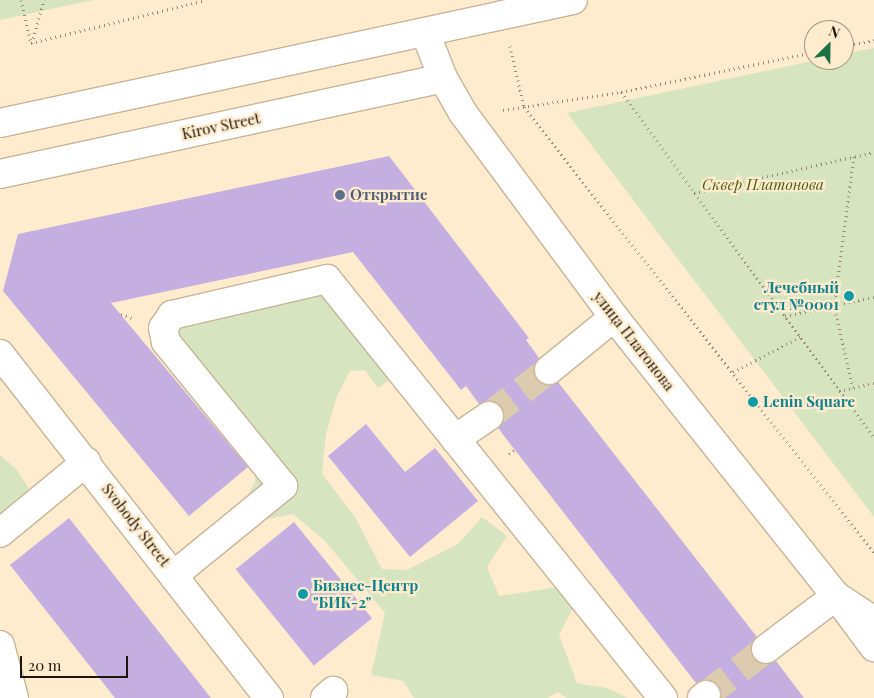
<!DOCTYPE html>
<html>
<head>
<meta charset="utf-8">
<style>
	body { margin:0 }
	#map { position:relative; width:874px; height:698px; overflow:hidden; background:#ffebcd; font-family:"Playfair Display",serif }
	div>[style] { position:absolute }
	.green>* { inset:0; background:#d6e5bf }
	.building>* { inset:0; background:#c5afe1; transform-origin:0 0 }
	.minor-tunnel>* { height:28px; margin-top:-14px; transform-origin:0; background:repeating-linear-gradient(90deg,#ddcbb0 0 28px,transparent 0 42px) }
	.path>* { height:3px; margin-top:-1.5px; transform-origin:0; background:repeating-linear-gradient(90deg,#978974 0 1px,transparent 0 5px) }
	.roads { filter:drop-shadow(1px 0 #c7b497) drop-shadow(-1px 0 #c7b497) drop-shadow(0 1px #c7b497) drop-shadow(0 -1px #c7b497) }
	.minor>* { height:28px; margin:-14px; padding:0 14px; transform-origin:14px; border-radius:14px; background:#fff }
	.major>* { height:28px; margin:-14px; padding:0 14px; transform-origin:14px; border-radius:14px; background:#fff }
	.dots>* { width:14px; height:14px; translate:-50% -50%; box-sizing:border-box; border:2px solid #ffebcd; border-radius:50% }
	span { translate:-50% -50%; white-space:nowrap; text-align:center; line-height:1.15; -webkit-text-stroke:4.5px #ffebcd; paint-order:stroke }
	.street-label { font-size:15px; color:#1c150a }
	.park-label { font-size:15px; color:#496012; font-style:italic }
	.service-label { font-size:15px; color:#4e5e75; font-weight:700 }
	.left { translate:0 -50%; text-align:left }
	.culture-label { font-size:15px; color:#0d838f; font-weight:700 }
	.right { translate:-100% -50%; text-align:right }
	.north { position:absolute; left:804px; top:20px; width:50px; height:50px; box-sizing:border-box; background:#ffebcd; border:1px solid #a4957f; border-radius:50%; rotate:23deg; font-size:14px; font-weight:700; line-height:20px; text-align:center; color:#1c150a }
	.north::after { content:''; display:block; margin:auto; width:18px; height:22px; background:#1b7144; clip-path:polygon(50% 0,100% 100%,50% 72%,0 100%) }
	.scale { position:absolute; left:20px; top:656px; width:108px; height:22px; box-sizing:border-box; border:2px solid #1c150a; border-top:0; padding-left:6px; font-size:15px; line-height:18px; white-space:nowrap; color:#1c150a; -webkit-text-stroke:4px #ffebcd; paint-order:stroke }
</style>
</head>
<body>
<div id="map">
	<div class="green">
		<i style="clip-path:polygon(0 0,93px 0,0 20px)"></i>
		<i style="clip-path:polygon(874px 48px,874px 517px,567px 113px,817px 60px,844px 60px,844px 54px)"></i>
		<i style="clip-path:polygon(325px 287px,397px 375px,378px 388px,365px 370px,350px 371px,337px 396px,326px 434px,322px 474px,355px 517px,382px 569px,407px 570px,458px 544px,482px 517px,507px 536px,487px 567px,499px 596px,558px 587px,574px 606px,559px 635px,577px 683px,607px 688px,628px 698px,567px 698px,558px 692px,547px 698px,414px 698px,403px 681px,371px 675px,385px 613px,325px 541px,293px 514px,263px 520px,242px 506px,255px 482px,256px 445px,175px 340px,181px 327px)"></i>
		<i style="clip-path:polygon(0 455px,16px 469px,30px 490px,0 516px)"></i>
	</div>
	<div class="building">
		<i style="clip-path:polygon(389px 156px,529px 338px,526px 340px,539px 358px,534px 365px,537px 379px,544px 385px,558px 382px,757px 637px,750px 650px,754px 659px,767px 664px,776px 661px,804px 698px,721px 698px,719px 686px,713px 681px,696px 683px,498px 428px,505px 415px,502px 407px,488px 400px,479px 404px,466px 386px,461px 390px,353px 252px,111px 303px,248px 467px,189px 516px,3px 291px,18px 234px)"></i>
		<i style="clip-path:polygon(366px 424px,405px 472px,435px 448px,478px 501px,410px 557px,328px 456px)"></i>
		<i style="clip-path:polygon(69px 518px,211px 698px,115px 698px,10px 565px)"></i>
		<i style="left:294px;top:522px;width:124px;height:75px;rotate:51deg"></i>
	</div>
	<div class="minor-tunnel">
		<i style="left:489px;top:416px;width:76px;rotate:-37.5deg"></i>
		<i style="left:706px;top:695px;width:76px;rotate:-37.5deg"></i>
	</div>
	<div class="path">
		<i style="left:21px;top:0;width:44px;rotate:76.9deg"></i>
		<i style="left:31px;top:43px;width:180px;rotate:-13.8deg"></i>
		<i style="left:32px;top:43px;width:45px;rotate:-74.4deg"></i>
		<i style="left:510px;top:46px;width:63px;rotate:77.1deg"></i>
		<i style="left:524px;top:107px;width:567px;rotate:51.88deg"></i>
		<i style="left:844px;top:46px;width:31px;rotate:-11deg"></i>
		<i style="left:621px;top:92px;width:429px;rotate:53.8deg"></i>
		<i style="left:503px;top:110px;width:119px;rotate:-8.7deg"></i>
		<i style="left:621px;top:92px;width:197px;rotate:-11.7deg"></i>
		<i style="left:694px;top:193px;width:185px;rotate:-12.8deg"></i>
		<i style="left:121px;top:314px;width:12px;rotate:20deg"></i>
		<i style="left:785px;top:316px;width:91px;rotate:-12.1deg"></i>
		<i style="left:733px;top:372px;width:76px;rotate:-27.6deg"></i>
		<i style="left:853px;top:388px;width:84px;rotate:-103deg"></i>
		<i style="left:834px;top:306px;width:151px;rotate:-82.4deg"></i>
		<i style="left:839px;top:391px;width:36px;rotate:-13deg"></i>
		<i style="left:509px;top:454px;width:7px;rotate:-34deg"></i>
	</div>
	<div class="roads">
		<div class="minor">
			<i style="left:0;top:354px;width:437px;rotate:52deg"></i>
			<i style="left:549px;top:370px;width:84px;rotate:-39.2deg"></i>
			<i style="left:455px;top:439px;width:41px;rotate:-34.1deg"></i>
			<i style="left:0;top:533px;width:112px;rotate:-39.5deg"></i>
			<i style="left:174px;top:575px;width:141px;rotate:-39.2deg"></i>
			<i style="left:283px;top:486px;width:186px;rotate:-129.1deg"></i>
			<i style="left:166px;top:342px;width:14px;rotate:-102deg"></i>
			<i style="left:163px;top:328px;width:16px;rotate:-55deg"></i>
			<i style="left:172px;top:315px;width:159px;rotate:-13.1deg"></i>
			<i style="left:327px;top:279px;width:537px;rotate:51.27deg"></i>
			<i style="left:0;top:645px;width:55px;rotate:75.2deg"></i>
			<i style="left:766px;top:649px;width:88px;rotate:-37.1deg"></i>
			<i style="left:836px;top:596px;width:64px;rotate:53.3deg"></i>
			<i style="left:325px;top:698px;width:11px;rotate:-41deg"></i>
			<i style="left:702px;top:698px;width:5px;rotate:-37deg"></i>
		</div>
		<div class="major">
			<i style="left:425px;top:32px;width:49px;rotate:68.6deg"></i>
			<i style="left:443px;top:78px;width:40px;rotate:60.3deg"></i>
			<i style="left:463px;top:113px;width:254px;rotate:53.5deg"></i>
			<i style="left:614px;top:317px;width:357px;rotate:51.5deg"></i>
			<i style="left:836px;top:596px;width:45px;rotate:33.3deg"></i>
			<i style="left:0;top:123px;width:586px;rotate:-12.12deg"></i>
			<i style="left:0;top:174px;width:453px;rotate:-12.2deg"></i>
		</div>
	</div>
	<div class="dots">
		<i style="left:340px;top:195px;background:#5c6f8a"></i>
		<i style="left:849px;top:296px;background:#0f9aa8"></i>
		<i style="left:753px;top:402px;background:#0f9aa8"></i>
		<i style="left:303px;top:594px;background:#0f9aa8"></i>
	</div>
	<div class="street-label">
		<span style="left:221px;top:126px;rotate:-12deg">Kirov Street</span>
		<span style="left:634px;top:341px;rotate:52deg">улица Платонова</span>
		<span style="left:136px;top:525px;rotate:52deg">Svobody Street</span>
	</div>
	<div class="park-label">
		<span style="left:763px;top:185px">Сквер Платонова</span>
	</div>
	<div class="service-label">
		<span class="left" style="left:350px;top:195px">Открытие</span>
	</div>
	<div class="culture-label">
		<span class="right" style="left:839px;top:296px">Лечебный<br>стул №0001</span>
		<span class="left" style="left:763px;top:402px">Lenin Square</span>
		<span class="left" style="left:313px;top:594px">Бизнес-Центр<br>"БИК-2"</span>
	</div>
	<div class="north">N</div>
	<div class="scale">20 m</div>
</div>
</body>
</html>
